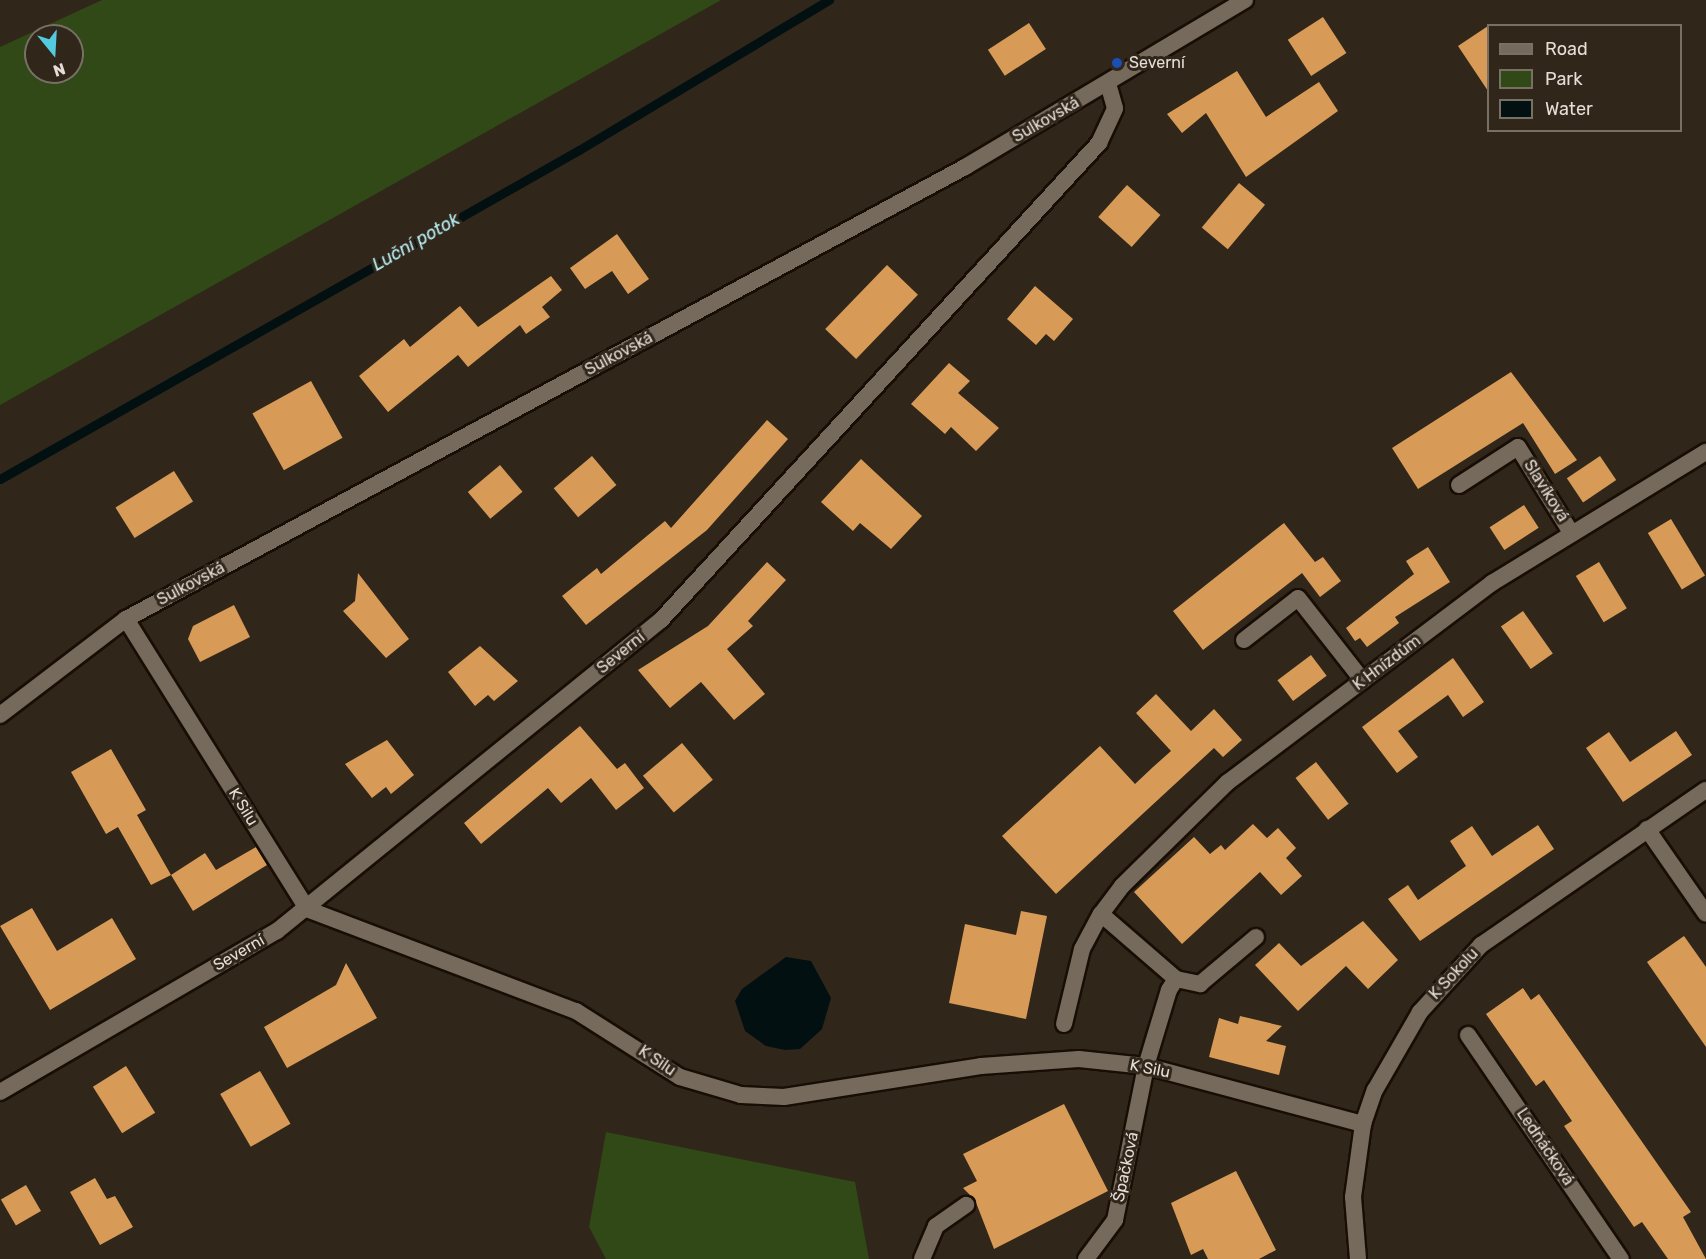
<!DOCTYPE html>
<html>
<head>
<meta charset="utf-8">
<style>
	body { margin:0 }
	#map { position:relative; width:1706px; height:1259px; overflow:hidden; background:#30261a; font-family:Rubik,sans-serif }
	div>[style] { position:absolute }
	.green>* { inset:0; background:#304917 }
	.water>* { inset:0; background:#021012 }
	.stream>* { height:9px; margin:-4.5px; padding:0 4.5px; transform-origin:4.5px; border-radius:4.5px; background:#021012 }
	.building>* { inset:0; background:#d79b57; transform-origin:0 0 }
	.roads { filter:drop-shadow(2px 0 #180e05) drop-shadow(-2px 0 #180e05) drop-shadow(0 2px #180e05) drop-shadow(0 -2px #180e05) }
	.minor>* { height:16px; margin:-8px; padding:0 8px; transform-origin:8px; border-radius:8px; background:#766a5c }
	.dots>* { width:16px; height:16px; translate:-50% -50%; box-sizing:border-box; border:3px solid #30261a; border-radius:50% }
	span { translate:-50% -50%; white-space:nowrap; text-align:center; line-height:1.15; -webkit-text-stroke:6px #30261a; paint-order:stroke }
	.poi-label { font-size:16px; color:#e5ddd6 }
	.left { translate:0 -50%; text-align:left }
	.street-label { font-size:16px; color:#e5ddd6 }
	.water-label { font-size:18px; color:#b9eff7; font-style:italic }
	.legend { position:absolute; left:1487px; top:24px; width:195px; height:108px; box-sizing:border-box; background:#30261a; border:2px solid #786f65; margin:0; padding:8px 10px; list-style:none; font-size:18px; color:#e5ddd6 }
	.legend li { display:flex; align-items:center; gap:12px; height:30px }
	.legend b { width:30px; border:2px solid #786f65 }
	.north { position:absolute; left:24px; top:24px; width:60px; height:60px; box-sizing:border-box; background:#30261a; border:2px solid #786f65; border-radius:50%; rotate:162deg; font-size:16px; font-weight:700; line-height:24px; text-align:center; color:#e5ddd6 }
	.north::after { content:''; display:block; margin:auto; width:21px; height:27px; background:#54cade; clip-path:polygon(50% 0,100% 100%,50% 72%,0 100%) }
</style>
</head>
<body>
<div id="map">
	<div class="green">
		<i style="clip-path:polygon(evenodd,102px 0,721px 0,0 405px,0 47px,102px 0,36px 36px,72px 36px,72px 72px,36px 72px,36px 36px)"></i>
		<i style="clip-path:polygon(606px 1132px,855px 1182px,869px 1259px,606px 1259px,589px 1227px)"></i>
	</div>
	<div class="water">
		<i style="clip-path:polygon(786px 957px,811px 961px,831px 998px,822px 1029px,800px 1049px,785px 1050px,766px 1046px,745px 1031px,735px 1001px,742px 989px)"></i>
	</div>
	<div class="stream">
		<i style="left:0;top:479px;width:666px;rotate:-29.61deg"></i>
		<i style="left:579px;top:150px;width:292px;rotate:-31deg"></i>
	</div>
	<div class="building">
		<i style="left:1323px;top:17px;width:43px;height:42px;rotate:57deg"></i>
		<i style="left:1029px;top:23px;width:31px;height:49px;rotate:57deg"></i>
		<i style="clip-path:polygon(1488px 26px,1488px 91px,1458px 46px)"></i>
		<i style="clip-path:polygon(1237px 71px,1266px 117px,1319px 82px,1338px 111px,1246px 177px,1206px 113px,1182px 133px,1167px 114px)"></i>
		<i style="left:1239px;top:183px;width:34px;height:58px;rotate:40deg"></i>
		<i style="left:1127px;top:185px;width:45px;height:43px;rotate:42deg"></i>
		<i style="clip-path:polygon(617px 234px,649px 279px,628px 294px,612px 271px,585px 289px,570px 268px)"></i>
		<i style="left:887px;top:265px;width:43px;height:89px;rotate:44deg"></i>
		<i style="clip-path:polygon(551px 276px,562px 290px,542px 307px,550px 317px,526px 334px,520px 325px,468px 367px,458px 355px,388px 412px,359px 376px,404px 339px,410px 347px,460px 306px,478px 327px)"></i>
		<i style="clip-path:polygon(1035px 286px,1073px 319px,1054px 341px,1046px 334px,1036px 345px,1007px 319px)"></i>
		<i style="clip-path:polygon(949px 363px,970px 381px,958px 393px,999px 428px,976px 451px,951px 427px,945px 434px,911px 404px)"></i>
		<i style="clip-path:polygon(1511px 372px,1577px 460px,1555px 474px,1523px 423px,1418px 489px,1392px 448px)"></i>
		<i style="left:311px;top:381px;width:65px;height:67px;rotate:61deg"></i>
		<i style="clip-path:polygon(767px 420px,788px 439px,707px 530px,586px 625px,562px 596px,597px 568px,601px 574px,665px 521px,671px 528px)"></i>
		<i style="left:592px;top:456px;width:38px;height:50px;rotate:50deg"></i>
		<i style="left:1600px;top:456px;width:29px;height:40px;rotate:56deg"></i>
		<i style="clip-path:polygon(861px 459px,922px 516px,891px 549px,860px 523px,853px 531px,821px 502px)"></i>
		<i style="left:500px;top:465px;width:35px;height:42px;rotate:50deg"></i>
		<i style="left:174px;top:471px;width:36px;height:69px;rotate:58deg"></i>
		<i style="left:1524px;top:505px;width:27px;height:41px;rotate:57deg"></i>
		<i style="left:1671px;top:519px;width:66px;height:27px;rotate:59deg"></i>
		<i style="clip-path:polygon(1284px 523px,1315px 562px,1323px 557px,1341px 581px,1320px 597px,1302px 573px,1203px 650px,1173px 611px)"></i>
		<i style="clip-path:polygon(1428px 547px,1450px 582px,1395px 617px,1399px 623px,1367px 647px,1360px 638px,1355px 641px,1346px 628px,1414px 574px,1406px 561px)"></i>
		<i style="clip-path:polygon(767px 562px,786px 580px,748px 621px,753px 626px,727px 649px,765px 694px,734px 720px,701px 682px,670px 708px,638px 670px,708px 626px)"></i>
		<i style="left:1599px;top:562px;width:54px;height:27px;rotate:59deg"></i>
		<i style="clip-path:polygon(358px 573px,409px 639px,386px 658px,343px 611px,355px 601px)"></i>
		<i style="clip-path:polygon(234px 605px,250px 637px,200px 662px,188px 639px,193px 626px)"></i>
		<i style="left:1523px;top:611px;width:52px;height:27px;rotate:55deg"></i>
		<i style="clip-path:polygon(480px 646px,518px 681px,494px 701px,488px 695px,475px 706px,448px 672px)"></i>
		<i style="left:1311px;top:655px;width:26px;height:42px;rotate:53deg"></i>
		<i style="clip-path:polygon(1453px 658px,1484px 702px,1463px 717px,1448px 695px,1398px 731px,1418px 757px,1397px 773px,1362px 727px)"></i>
		<i style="clip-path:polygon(1156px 694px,1191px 731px,1214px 709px,1242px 740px,1223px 757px,1214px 748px,1056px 894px,1002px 836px,1100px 746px,1135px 784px,1153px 767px,1171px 751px,1136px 713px)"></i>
		<i style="clip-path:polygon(580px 726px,617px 769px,625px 763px,644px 788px,616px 810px,591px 778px,561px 803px,548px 788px,481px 844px,464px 823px)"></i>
		<i style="clip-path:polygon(1676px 731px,1692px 755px,1623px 802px,1586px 748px,1609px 732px,1630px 762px)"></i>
		<i style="clip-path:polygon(387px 740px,414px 775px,391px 794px,386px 787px,372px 798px,345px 764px)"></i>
		<i style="left:682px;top:743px;width:48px;height:51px;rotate:50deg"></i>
		<i style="clip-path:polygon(111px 749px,146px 810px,137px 815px,171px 875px,151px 885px,118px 827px,106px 834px,71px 772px)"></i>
		<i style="left:1316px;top:762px;width:53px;height:26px;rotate:52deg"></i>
		<i style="clip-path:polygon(1253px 824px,1267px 838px,1278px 828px,1296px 848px,1286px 858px,1302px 876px,1281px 895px,1260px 872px,1182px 944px,1134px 892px,1194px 837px,1210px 854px,1221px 845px,1225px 850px)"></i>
		<i style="clip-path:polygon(1538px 825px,1554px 849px,1420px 941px,1388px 899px,1408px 885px,1418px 900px,1466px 866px,1450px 841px,1472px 826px,1492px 856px)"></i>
		<i style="clip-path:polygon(256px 847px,267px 865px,193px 911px,171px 875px,205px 853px,216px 870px)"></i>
		<i style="clip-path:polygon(32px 908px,57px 951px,112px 918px,136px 959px,50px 1010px,0 926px)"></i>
		<i style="clip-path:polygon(1021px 911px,1047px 916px,1026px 1019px,949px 1003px,965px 924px,1016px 935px)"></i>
		<i style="clip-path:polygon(1363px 921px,1398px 960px,1368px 989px,1346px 966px,1298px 1011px,1255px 965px,1279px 943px,1301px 966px)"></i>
		<i style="clip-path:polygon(1684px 936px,1706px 967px,1706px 1047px,1647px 962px)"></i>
		<i style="clip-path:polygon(346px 963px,377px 1018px,287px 1068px,264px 1027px,336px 985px)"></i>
		<i style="clip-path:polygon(1523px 988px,1531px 1000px,1539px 994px,1691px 1212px,1683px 1217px,1706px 1259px,1668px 1259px,1642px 1222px,1634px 1227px,1564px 1126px,1572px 1121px,1544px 1080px,1536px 1086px,1486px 1014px)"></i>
		<i style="clip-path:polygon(1240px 1016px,1282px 1026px,1266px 1041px,1286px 1046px,1279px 1075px,1209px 1057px,1219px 1018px,1238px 1024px)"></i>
		<i style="left:126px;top:1066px;width:55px;height:39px;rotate:58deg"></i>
		<i style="left:260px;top:1071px;width:61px;height:46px;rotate:60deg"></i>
		<i style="clip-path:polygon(1064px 1104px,1108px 1191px,994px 1249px,975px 1200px,963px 1188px,977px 1181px,963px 1154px)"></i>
		<i style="clip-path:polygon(1236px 1171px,1276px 1250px,1259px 1259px,1208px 1259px,1203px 1249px,1191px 1255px,1171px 1203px)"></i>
		<i style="clip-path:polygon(95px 1178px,107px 1199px,115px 1196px,133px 1227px,100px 1245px,70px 1192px)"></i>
		<i style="left:26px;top:1185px;width:30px;height:29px;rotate:60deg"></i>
	</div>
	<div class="roads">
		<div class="minor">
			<i style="left:1459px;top:485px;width:70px;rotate:-32.8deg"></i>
			<i style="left:1518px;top:447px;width:102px;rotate:58.2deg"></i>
			<i style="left:126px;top:619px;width:342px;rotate:58deg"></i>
			<i style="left:307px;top:909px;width:288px;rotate:20.8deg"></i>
			<i style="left:576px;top:1011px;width:123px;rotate:32.4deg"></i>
			<i style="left:680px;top:1077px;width:64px;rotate:16.4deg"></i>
			<i style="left:741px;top:1095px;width:43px;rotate:2.7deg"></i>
			<i style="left:784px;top:1097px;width:199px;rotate:-8.9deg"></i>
			<i style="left:981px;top:1066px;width:98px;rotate:-4.1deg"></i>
			<i style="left:1079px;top:1059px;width:67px;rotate:6deg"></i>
			<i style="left:1146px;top:1066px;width:225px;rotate:15deg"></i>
			<i style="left:1244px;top:640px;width:68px;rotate:-37.9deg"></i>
			<i style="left:1298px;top:598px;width:105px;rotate:51.9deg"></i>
			<i style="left:0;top:715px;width:158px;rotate:-37.3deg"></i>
			<i style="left:126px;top:619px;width:953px;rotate:-28.31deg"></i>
			<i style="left:965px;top:167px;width:326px;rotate:-30.8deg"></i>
			<i style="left:1647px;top:829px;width:103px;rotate:55.2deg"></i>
			<i style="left:1101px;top:914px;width:35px;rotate:-53deg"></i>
			<i style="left:1122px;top:886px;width:148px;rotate:-44.5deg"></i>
			<i style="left:1228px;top:782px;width:331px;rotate:-37deg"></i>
			<i style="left:1492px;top:583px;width:251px;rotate:-31.5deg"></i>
			<i style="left:1064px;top:1024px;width:77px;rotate:-76.5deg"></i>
			<i style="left:1082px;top:949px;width:40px;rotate:-62deg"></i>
			<i style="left:1101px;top:914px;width:99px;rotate:40.9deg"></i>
			<i style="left:1468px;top:1035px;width:271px;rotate:55.7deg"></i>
			<i style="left:0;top:1092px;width:320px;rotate:-30.2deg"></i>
			<i style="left:277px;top:931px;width:494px;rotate:-39deg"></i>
			<i style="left:661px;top:620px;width:648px;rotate:-47.44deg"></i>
			<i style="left:1099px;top:143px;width:38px;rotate:-65deg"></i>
			<i style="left:1115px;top:108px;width:25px;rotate:-106deg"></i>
			<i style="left:922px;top:1259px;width:36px;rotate:-67deg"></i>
			<i style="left:936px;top:1226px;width:37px;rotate:-35deg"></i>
			<i style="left:1086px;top:1259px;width:49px;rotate:-53.4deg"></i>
			<i style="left:1115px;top:1220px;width:157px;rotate:-78.6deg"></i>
			<i style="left:1146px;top:1066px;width:79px;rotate:-73.2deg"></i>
			<i style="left:1169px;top:990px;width:13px;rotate:-58deg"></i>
			<i style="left:1176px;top:979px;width:25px;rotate:12deg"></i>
			<i style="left:1200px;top:984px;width:73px;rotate:-40deg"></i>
			<i style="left:1358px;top:1259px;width:62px;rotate:-94.6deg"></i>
			<i style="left:1353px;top:1197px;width:74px;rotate:-82.2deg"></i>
			<i style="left:1363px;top:1124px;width:36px;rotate:-71deg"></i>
			<i style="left:1375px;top:1090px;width:90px;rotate:-60deg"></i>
			<i style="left:1420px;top:1012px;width:91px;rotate:-47.7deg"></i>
			<i style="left:1481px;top:945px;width:273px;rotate:-34.6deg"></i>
		</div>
	</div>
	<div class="dots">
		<i style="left:1117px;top:63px;background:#1a4fb4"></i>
	</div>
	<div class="poi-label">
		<span class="left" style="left:1129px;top:63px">Severní</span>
	</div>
	<div class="street-label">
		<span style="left:1046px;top:120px;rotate:-30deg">Sulkovská</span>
		<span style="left:619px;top:354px;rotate:-28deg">Sulkovská</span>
		<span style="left:1546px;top:491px;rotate:58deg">Slavíková</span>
		<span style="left:191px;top:584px;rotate:-28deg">Sulkovská</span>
		<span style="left:621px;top:653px;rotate:-39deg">Severní</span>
		<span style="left:1387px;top:663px;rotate:-37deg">K Hnízdům</span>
		<span style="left:243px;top:807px;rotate:58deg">K Silu</span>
		<span style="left:239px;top:953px;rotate:-30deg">Severní</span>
		<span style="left:1454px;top:974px;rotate:-47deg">K Sokolu</span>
		<span style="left:657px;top:1061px;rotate:34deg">K Silu</span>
		<span style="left:1150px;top:1069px;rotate:11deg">K Silu</span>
		<span style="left:1545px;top:1147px;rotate:56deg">Ledňáčková</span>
		<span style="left:1126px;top:1167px;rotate:-78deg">Špačková</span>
	</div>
	<div class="water-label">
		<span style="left:416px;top:242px;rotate:-30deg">Luční potok</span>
	</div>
	<ul class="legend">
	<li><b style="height:8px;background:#766a5c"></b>Road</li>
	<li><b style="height:16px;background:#304917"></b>Park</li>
	<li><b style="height:16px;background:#021012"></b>Water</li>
	</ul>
	<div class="north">N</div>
</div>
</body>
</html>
